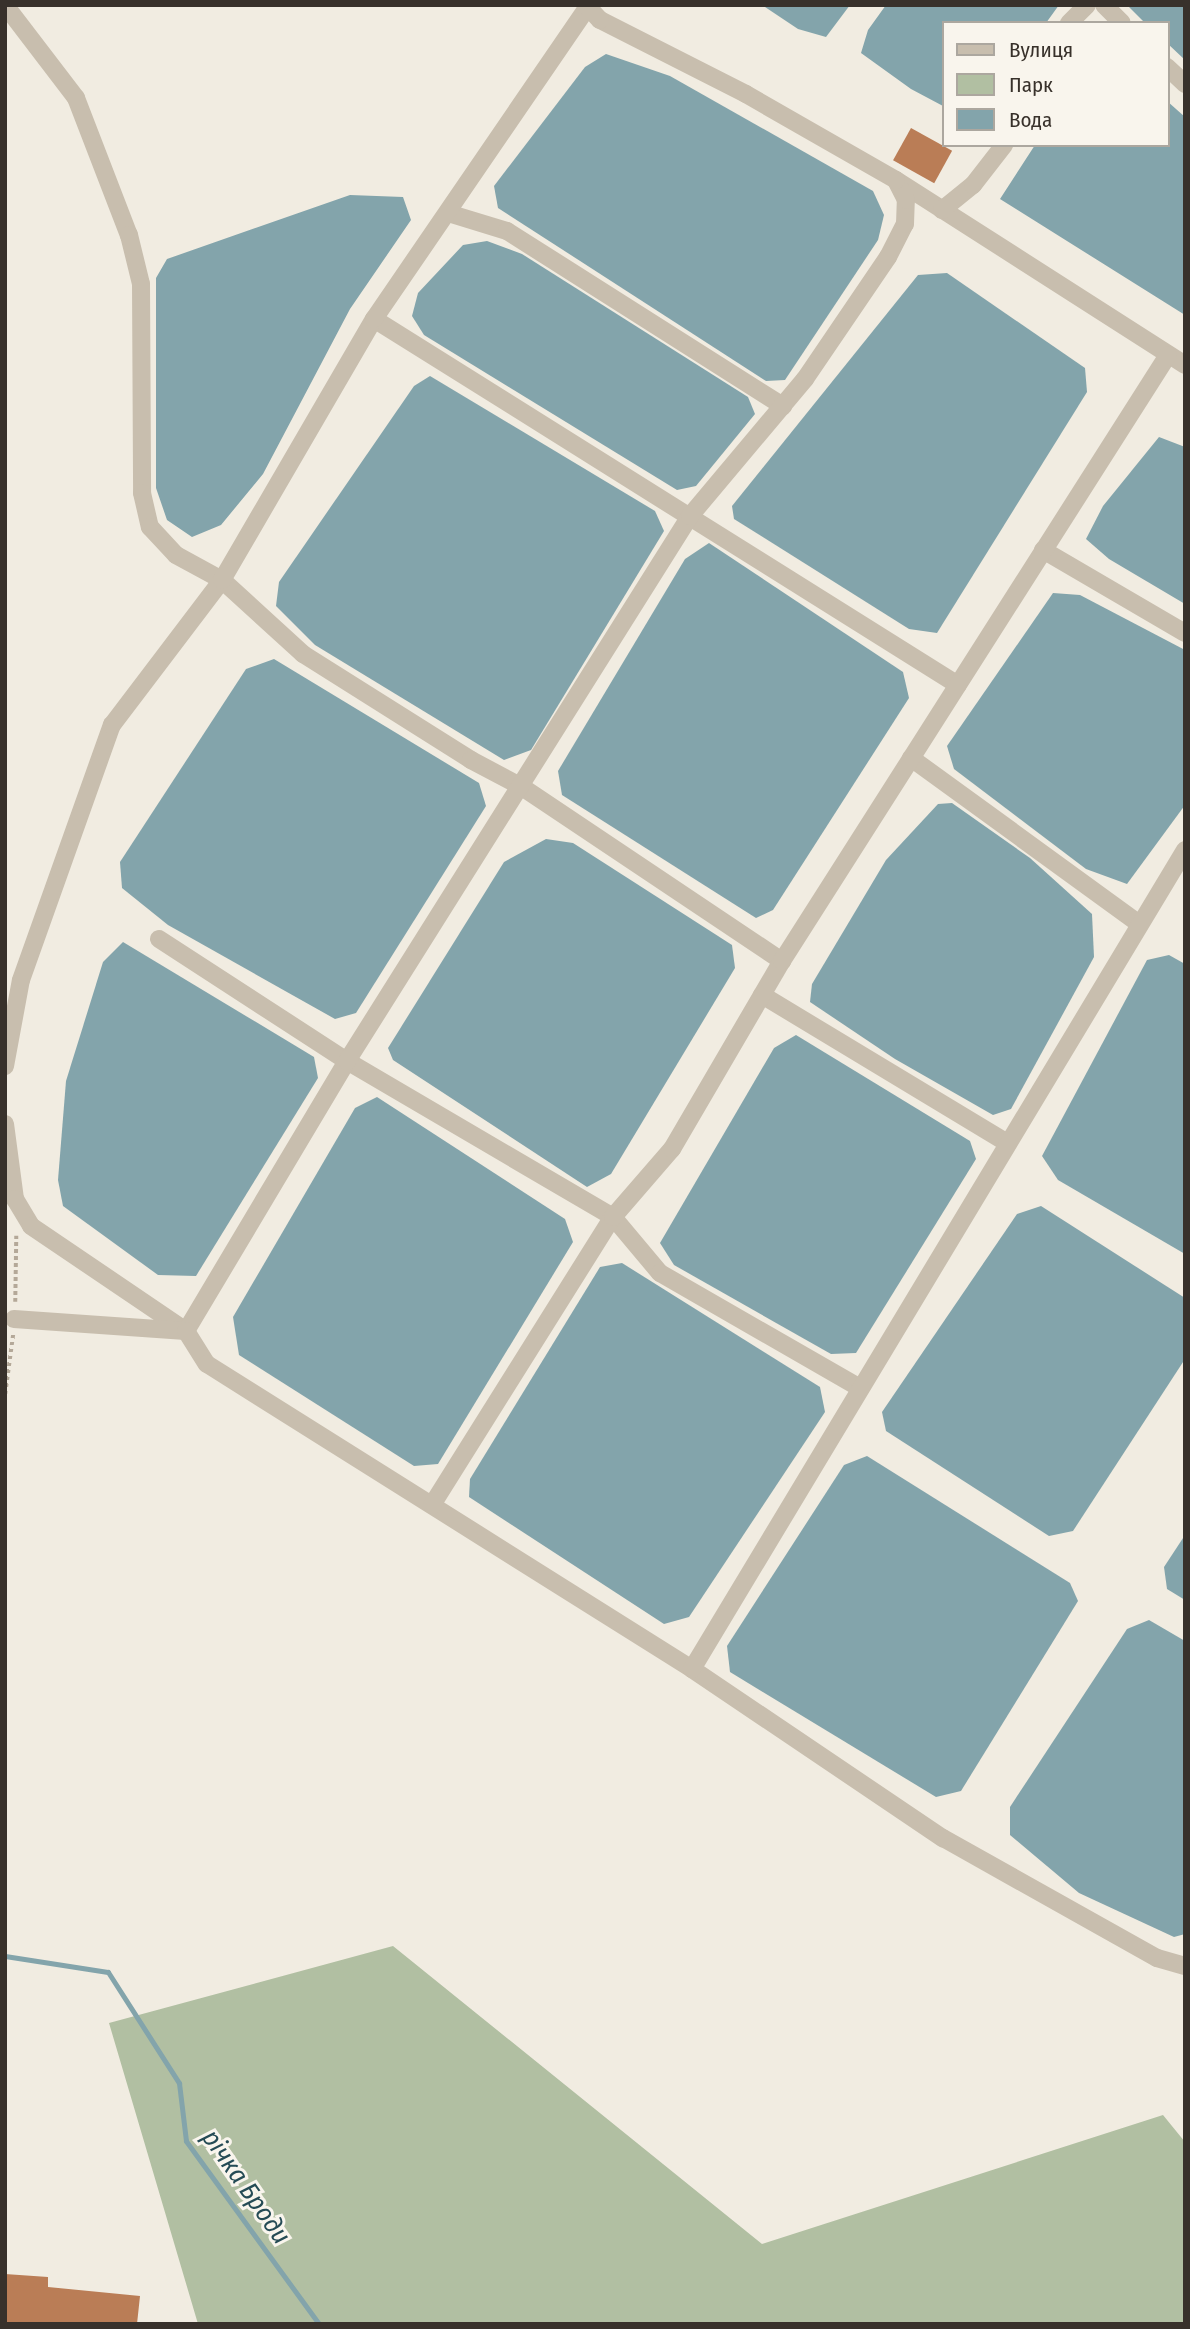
<!DOCTYPE html>
<html>
<head>
<meta charset="utf-8">
<style>
	body { margin:0 }
	#map { position:relative; width:1190px; height:2329px; overflow:hidden; background:#f1ece1; font-family:"Fira Sans Condensed",sans-serif }
	div>[style] { position:absolute }
	.green>* { inset:0; background:#b1bfa2 }
	.water>* { inset:0; background:#83a4ab }
	.stream>* { height:5px; margin:-2.5px; padding:0 2.5px; transform-origin:2.5px; border-radius:2.5px; background:#83a4ab }
	.building>* { inset:0; background:#ba7d56; transform-origin:0 0 }
	.path>* { height:3.5px; margin-top:-1.75px; transform-origin:0; background:repeating-linear-gradient(90deg,#b4a898 0 3.5px,transparent 0 7px) }
	.minor>* { height:18px; margin:-9px; padding:0 9px; transform-origin:9px; border-radius:9px; background:#c8beae }
	span { translate:-50% -50%; white-space:nowrap; text-align:center; line-height:1.15; -webkit-text-stroke:6px #f9f5ed; paint-order:stroke }
	.water-label { font-size:26px; color:#254b55; font-style:italic }
	.frame { position:absolute; inset:0; border:7px solid #38312b; pointer-events:none }
	.legend { position:absolute; left:942px; top:21px; width:228px; height:126px; box-sizing:border-box; background:#f9f5ed; border:2px solid #aca79f; margin:0; padding:9px 12px; list-style:none; font-size:21px; color:#38312b }
	.legend li { display:flex; align-items:center; gap:14px; height:35px }
	.legend b { width:35px; border:2px solid #aca79f }
</style>
</head>
<body>
<div id="map">
	<div class="green">
		<i style="clip-path:polygon(393px 1946px,762px 2244px,1163px 2115px,1185px 2142px,1185px 2324px,198px 2324px,109px 2023px)"></i>
	</div>
	<div class="water">
		<i style="clip-path:polygon(762px 5px,850px 5px,826px 37px,798px 29px)"></i>
		<i style="clip-path:polygon(886px 5px,1059px 5px,1046px 23px,943px 23px,943px 106px,911px 89px,861px 53px,868px 30px)"></i>
		<i style="clip-path:polygon(1127px 5px,1185px 5px,1185px 60px,1167px 43px,1167px 23px,1145px 23px)"></i>
		<i style="clip-path:polygon(606px 54px,670px 76px,873px 191px,884px 215px,878px 240px,785px 380px,766px 381px,498px 208px,494px 186px,585px 67px)"></i>
		<i style="clip-path:polygon(1167px 101px,1185px 117px,1185px 315px,1000px 199px,1035px 145px,1167px 145px)"></i>
		<i style="clip-path:polygon(350px 195px,403px 197px,411px 220px,350px 309px,263px 474px,221px 525px,192px 537px,167px 520px,156px 488px,156px 278px,167px 259px)"></i>
		<i style="clip-path:polygon(487px 241px,522px 254px,748px 397px,755px 414px,696px 486px,677px 490px,424px 335px,412px 316px,418px 293px,463px 245px)"></i>
		<i style="clip-path:polygon(947px 273px,1085px 368px,1087px 392px,937px 633px,909px 629px,734px 519px,732px 506px,918px 275px)"></i>
		<i style="clip-path:polygon(430px 376px,655px 511px,664px 531px,531px 750px,504px 760px,315px 645px,276px 606px,279px 582px,414px 386px)"></i>
		<i style="clip-path:polygon(1159px 437px,1185px 447px,1185px 604px,1109px 559px,1086px 539px,1103px 506px)"></i>
		<i style="clip-path:polygon(709px 543px,903px 672px,909px 698px,773px 910px,756px 918px,562px 795px,558px 771px,685px 559px)"></i>
		<i style="clip-path:polygon(1053px 593px,1080px 595px,1185px 650px,1185px 805px,1127px 884px,1086px 869px,954px 769px,947px 746px)"></i>
		<i style="clip-path:polygon(274px 659px,479px 783px,486px 806px,356px 1013px,335px 1019px,168px 925px,122px 888px,120px 862px,246px 669px)"></i>
		<i style="clip-path:polygon(952px 803px,1030px 858px,1092px 914px,1094px 957px,1011px 1109px,993px 1115px,895px 1059px,810px 1002px,812px 984px,886px 860px,938px 804px)"></i>
		<i style="clip-path:polygon(546px 839px,573px 843px,732px 945px,735px 968px,611px 1174px,587px 1187px,393px 1060px,388px 1048px,504px 862px)"></i>
		<i style="clip-path:polygon(123px 942px,314px 1057px,318px 1078px,196px 1276px,158px 1275px,63px 1206px,58px 1180px,66px 1081px,103px 962px)"></i>
		<i style="clip-path:polygon(1169px 955px,1185px 964px,1185px 1254px,1058px 1180px,1042px 1156px,1147px 960px)"></i>
		<i style="clip-path:polygon(796px 1035px,970px 1141px,976px 1159px,856px 1353px,831px 1354px,674px 1265px,660px 1243px,774px 1048px)"></i>
		<i style="clip-path:polygon(377px 1097px,565px 1219px,573px 1242px,438px 1464px,414px 1466px,239px 1355px,233px 1317px,355px 1108px)"></i>
		<i style="clip-path:polygon(1041px 1206px,1185px 1298px,1185px 1359px,1073px 1531px,1049px 1536px,886px 1431px,882px 1412px,1017px 1214px)"></i>
		<i style="clip-path:polygon(622px 1263px,820px 1387px,825px 1412px,689px 1617px,664px 1624px,469px 1497px,470px 1479px,600px 1267px)"></i>
		<i style="clip-path:polygon(867px 1456px,1070px 1583px,1078px 1601px,961px 1791px,936px 1797px,730px 1672px,727px 1646px,844px 1465px)"></i>
		<i style="clip-path:polygon(1185px 1535px,1185px 1600px,1167px 1589px,1164px 1567px)"></i>
		<i style="clip-path:polygon(1149px 1620px,1185px 1641px,1185px 1934px,1174px 1937px,1079px 1893px,1010px 1835px,1010px 1807px,1127px 1629px)"></i>
	</div>
	<div class="stream">
		<i style="left:5px;top:1956px;width:104px;rotate:8.8deg"></i>
		<i style="left:108px;top:1972px;width:132px;rotate:57.4deg"></i>
		<i style="left:179px;top:2083px;width:58px;rotate:83.1deg"></i>
		<i style="left:186px;top:2141px;width:226px;rotate:54deg"></i>
	</div>
	<div class="building">
		<i style="left:911px;top:128px;width:47px;height:37px;rotate:29deg"></i>
		<i style="clip-path:polygon(5px 2274px,48px 2277px,48px 2287px,140px 2296px,137px 2324px,5px 2324px)"></i>
	</div>
	<div class="path">
		<i style="left:15px;top:1302px;width:66px;rotate:-89.1deg"></i>
		<i style="left:5px;top:1394px;width:61px;rotate:-82.4deg"></i>
	</div>
	<div class="minor">
		<i style="left:5px;top:5px;width:117px;rotate:52.6deg"></i>
		<i style="left:76px;top:98px;width:147px;rotate:68.9deg"></i>
		<i style="left:129px;top:235px;width:50px;rotate:76.2deg"></i>
		<i style="left:141px;top:284px;width:209px;rotate:89.7deg"></i>
		<i style="left:142px;top:493px;width:35px;rotate:77deg"></i>
		<i style="left:150px;top:527px;width:38px;rotate:47deg"></i>
		<i style="left:176px;top:555px;width:52px;rotate:28.5deg"></i>
		<i style="left:222px;top:580px;width:110px;rotate:42.4deg"></i>
		<i style="left:303px;top:654px;width:199px;rotate:32.2deg"></i>
		<i style="left:471px;top:760px;width:58px;rotate:27.9deg"></i>
		<i style="left:522px;top:787px;width:313px;rotate:33.8deg"></i>
		<i style="left:1104px;top:5px;width:25px;rotate:45deg"></i>
		<i style="left:1069px;top:23px;width:25px;rotate:-45deg"></i>
		<i style="left:1167px;top:67px;width:25px;rotate:43deg"></i>
		<i style="left:896px;top:180px;width:343px;rotate:32.6deg"></i>
		<i style="left:942px;top:210px;width:40px;rotate:-39deg"></i>
		<i style="left:973px;top:185px;width:51px;rotate:-52.2deg"></i>
		<i style="left:448px;top:213px;width:62px;rotate:17deg"></i>
		<i style="left:507px;top:231px;width:327px;rotate:32.4deg"></i>
		<i style="left:374px;top:319px;width:689px;rotate:32.08deg"></i>
		<i style="left:1043px;top:550px;width:164px;rotate:30.3deg"></i>
		<i style="left:911px;top:758px;width:281px;rotate:36deg"></i>
		<i style="left:159px;top:939px;width:224px;rotate:33deg"></i>
		<i style="left:347px;top:1061px;width:308px;rotate:30.4deg"></i>
		<i style="left:613px;top:1217px;width:73px;rotate:50deg"></i>
		<i style="left:660px;top:1273px;width:231px;rotate:29.9deg"></i>
		<i style="left:762px;top:995px;width:286px;rotate:31.1deg"></i>
		<i style="left:5px;top:1066px;width:87px;rotate:-79.5deg"></i>
		<i style="left:21px;top:980px;width:271px;rotate:-70.4deg"></i>
		<i style="left:112px;top:725px;width:182px;rotate:-52.8deg"></i>
		<i style="left:222px;top:580px;width:302px;rotate:-59.8deg"></i>
		<i style="left:374px;top:319px;width:381px;rotate:-55.6deg"></i>
		<i style="left:5px;top:1124px;width:76px;rotate:82.4deg"></i>
		<i style="left:15px;top:1199px;width:31px;rotate:59deg"></i>
		<i style="left:31px;top:1226px;width:187px;rotate:34.1deg"></i>
		<i style="left:186px;top:1331px;width:314px;rotate:-59.2deg"></i>
		<i style="left:347px;top:1061px;width:644px;rotate:-57.82deg"></i>
		<i style="left:690px;top:516px;width:179px;rotate:-50deg"></i>
		<i style="left:805px;top:379px;width:148px;rotate:-55.8deg"></i>
		<i style="left:888px;top:257px;width:37px;rotate:-63deg"></i>
		<i style="left:905px;top:224px;width:24px;rotate:-88deg"></i>
		<i style="left:906px;top:200px;width:22px;rotate:-117deg"></i>
		<i style="left:896px;top:180px;width:173px;rotate:-150.2deg"></i>
		<i style="left:746px;top:94px;width:164px;rotate:-153.1deg"></i>
		<i style="left:600px;top:20px;width:18px;rotate:-133deg"></i>
		<i style="left:14px;top:1319px;width:172px;rotate:4deg"></i>
		<i style="left:186px;top:1331px;width:39px;rotate:58deg"></i>
		<i style="left:207px;top:1364px;width:573px;rotate:32.16deg"></i>
		<i style="left:692px;top:1669px;width:303px;rotate:34deg"></i>
		<i style="left:943px;top:1838px;width:245px;rotate:29.3deg"></i>
		<i style="left:1157px;top:1958px;width:29px;rotate:16deg"></i>
		<i style="left:432px;top:1505px;width:340px;rotate:-57.9deg"></i>
		<i style="left:613px;top:1217px;width:90px;rotate:-49.1deg"></i>
		<i style="left:672px;top:1149px;width:218px;rotate:-59.7deg"></i>
		<i style="left:782px;top:961px;width:718px;rotate:-57.5deg"></i>
		<i style="left:692px;top:1669px;width:956px;rotate:-58.95deg"></i>
	</div>
	<div class="water-label">
		<span style="left:246px;top:2187px;rotate:55deg">річка Броди</span>
	</div>
	<div class="frame"></div>
	<ul class="legend">
	<li><b style="height:9px;background:#c8beae"></b>Вулиця</li>
	<li><b style="height:19px;background:#b1bfa2"></b>Парк</li>
	<li><b style="height:19px;background:#83a4ab"></b>Вода</li>
	</ul>
</div>
</body>
</html>
